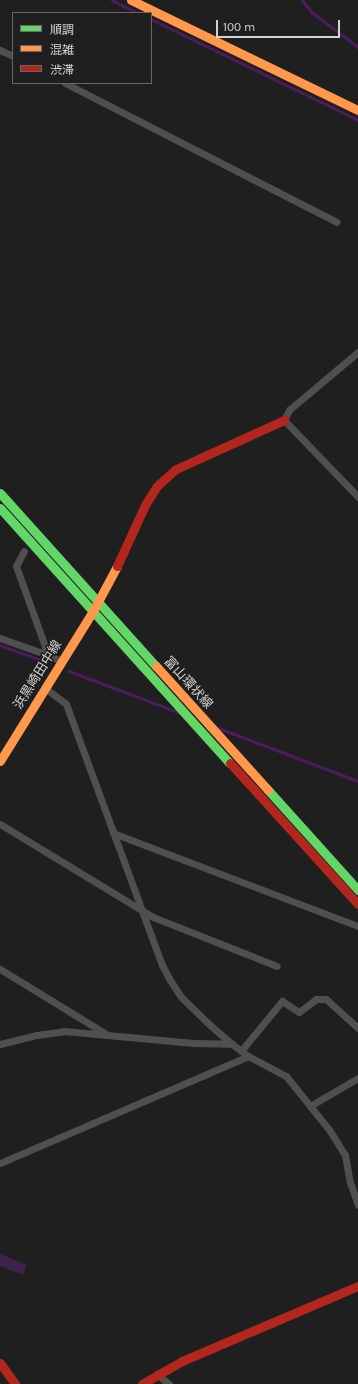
<!DOCTYPE html>
<html>
<head>
<meta charset="utf-8">
<style>
	body { margin:0 }
	#map { position:relative; width:358px; height:1384px; overflow:hidden; background:#1f1f1f; font-family:Karla,"Noto Sans JP",sans-serif }
	div>[style] { position:absolute }
	.green>* { inset:0; background:#3f224b }
	.stream>* { height:2.5px; margin:-1.25px; padding:0 1.25px; transform-origin:1.25px; border-radius:1.25px; background:#4c1c5f }
	.street>* { height:7px; margin:-3.5px; padding:0 3.5px; transform-origin:3.5px; border-radius:3.5px; background:#504f50 }
	.fast>* { height:9px; margin:-4.5px; padding:0 4.5px; transform-origin:4.5px; border-radius:4.5px; background:#63d668 }
	.slow>* { height:9px; margin:-4.5px; padding:0 4.5px; transform-origin:4.5px; border-radius:4.5px; background:#ff974d }
	.jam>* { height:9px; margin:-4.5px; padding:0 4.5px; transform-origin:4.5px; border-radius:4.5px; background:#b3261e }
	span { translate:-50% -50%; white-space:nowrap; text-align:center; line-height:1.15; -webkit-text-stroke:3px #201e20; paint-order:stroke }
	.street-label { font-size:13px; color:#d4d3d4 }
	.legend { position:absolute; left:12px; top:12px; width:140px; height:72px; box-sizing:border-box; background:#201e20; border:1px solid #686668; margin:0; padding:5px 7px; list-style:none; font-size:12px; color:#d4d3d4 }
	.legend li { display:flex; align-items:center; gap:8px; height:20px }
	.legend b { width:20px; border:1px solid #686668 }
	.scale { position:absolute; left:216px; top:20px; width:124px; height:18px; box-sizing:border-box; border:2px solid #d4d3d4; border-top:0; padding-left:5px; font-size:12px; line-height:14px; white-space:nowrap; color:#d4d3d4; -webkit-text-stroke:3px #201e20; paint-order:stroke }
</style>
</head>
<body>
<div id="map">
	<div class="green">
		<i style="clip-path:polygon(0 1254px,27px 1265px,23px 1275px,0 1266px)"></i>
	</div>
	<div class="stream">
		<i style="left:112px;top:0;width:29px;rotate:27deg"></i>
		<i style="left:302px;top:0;width:16px;rotate:50deg"></i>
		<i style="left:312px;top:12px;width:58px;rotate:37.3deg"></i>
		<i style="left:151px;top:19px;width:230px;rotate:26deg"></i>
		<i style="left:0;top:645px;width:49px;rotate:20.3deg"></i>
		<i style="left:69px;top:671px;width:120px;rotate:20.6deg"></i>
		<i style="left:216px;top:727px;width:152px;rotate:20.8deg"></i>
	</div>
	<div class="street">
		<i style="left:0;top:50px;width:14px;rotate:25deg"></i>
		<i style="left:65px;top:83px;width:305px;rotate:27.1deg"></i>
		<i style="left:358px;top:352px;width:90px;rotate:140deg"></i>
		<i style="left:289px;top:410px;width:11px;rotate:117deg"></i>
		<i style="left:284px;top:420px;width:107px;rotate:46.1deg"></i>
		<i style="left:24px;top:551px;width:17px;rotate:118deg"></i>
		<i style="left:16px;top:566px;width:95px;rotate:70.2deg"></i>
		<i style="left:48px;top:655px;width:14px;rotate:25deg"></i>
		<i style="left:0;top:638px;width:51px;rotate:19.5deg"></i>
		<i style="left:45px;top:688px;width:26px;rotate:37deg"></i>
		<i style="left:66px;top:704px;width:221px;rotate:69.8deg"></i>
		<i style="left:142px;top:911px;width:58px;rotate:69.7deg"></i>
		<i style="left:162px;top:965px;width:17px;rotate:62deg"></i>
		<i style="left:170px;top:980px;width:20px;rotate:57deg"></i>
		<i style="left:181px;top:997px;width:40px;rotate:44deg"></i>
		<i style="left:210px;top:1025px;width:29px;rotate:41deg"></i>
		<i style="left:232px;top:1044px;width:20px;rotate:37deg"></i>
		<i style="left:248px;top:1056px;width:43px;rotate:27.8deg"></i>
		<i style="left:286px;top:1076px;width:70px;rotate:51.3deg"></i>
		<i style="left:330px;top:1131px;width:28px;rotate:58deg"></i>
		<i style="left:345px;top:1155px;width:27px;rotate:80deg"></i>
		<i style="left:350px;top:1182px;width:24px;rotate:71deg"></i>
		<i style="left:0;top:824px;width:179px;rotate:31.3deg"></i>
		<i style="left:153px;top:917px;width:133px;rotate:21.6deg"></i>
		<i style="left:113px;top:833px;width:262px;rotate:20.8deg"></i>
		<i style="left:0;top:969px;width:124px;rotate:31.5deg"></i>
		<i style="left:0;top:1044px;width:38px;rotate:-14deg"></i>
		<i style="left:37px;top:1035px;width:27px;rotate:-8deg"></i>
		<i style="left:64px;top:1031px;width:130px;rotate:5.3deg"></i>
		<i style="left:193px;top:1043px;width:39px;rotate:1deg"></i>
		<i style="left:241px;top:1051px;width:65px;rotate:-50.6deg"></i>
		<i style="left:282px;top:1001px;width:20px;rotate:33deg"></i>
		<i style="left:299px;top:1012px;width:21px;rotate:-37deg"></i>
		<i style="left:316px;top:999px;width:10px"></i>
		<i style="left:326px;top:999px;width:43px;rotate:42.2deg"></i>
		<i style="left:310px;top:1106px;width:56px;rotate:-30.3deg"></i>
		<i style="left:0;top:1163px;width:270px;rotate:-23.3deg"></i>
		<i style="left:157px;top:1374px;width:16px;rotate:40deg"></i>
	</div>
	<div class="fast">
		<i style="left:0;top:493px;width:233px;rotate:48deg"></i>
		<i style="left:0;top:508px;width:343px;rotate:48deg"></i>
		<i style="left:268px;top:790px;width:135px;rotate:48deg"></i>
	</div>
	<div class="slow">
		<i style="left:131px;top:0;width:252px;rotate:25.9deg"></i>
		<i style="left:156px;top:666px;width:167px;rotate:47.9deg"></i>
		<i style="left:0;top:761px;width:176px;rotate:-58.2deg"></i>
		<i style="left:93px;top:611px;width:51px;rotate:-61.9deg"></i>
	</div>
	<div class="jam">
		<i style="left:117px;top:566px;width:67px;rotate:-65.3deg"></i>
		<i style="left:145px;top:505px;width:22px;rotate:-58deg"></i>
		<i style="left:157px;top:486px;width:25px;rotate:-42deg"></i>
		<i style="left:176px;top:469px;width:119px;rotate:-24.4deg"></i>
		<i style="left:230px;top:763px;width:190px;rotate:47.8deg"></i>
		<i style="left:0;top:1363px;width:26px;rotate:54deg"></i>
		<i style="left:142px;top:1384px;width:46px;rotate:-29.9deg"></i>
		<i style="left:182px;top:1361px;width:191px;rotate:-23.1deg"></i>
	</div>
	<div class="street-label">
		<span style="left:38px;top:675px;rotate:-58deg">浜黒崎田中線</span>
		<span style="left:188px;top:683px;rotate:48deg">富山環状線</span>
	</div>
	<ul class="legend">
	<li><b style="height:5px;background:#63d668"></b>順調</li>
	<li><b style="height:5px;background:#ff974d"></b>混雑</li>
	<li><b style="height:5px;background:#b3261e"></b>渋滞</li>
	</ul>
	<div class="scale">100 m</div>
</div>
</body>
</html>
